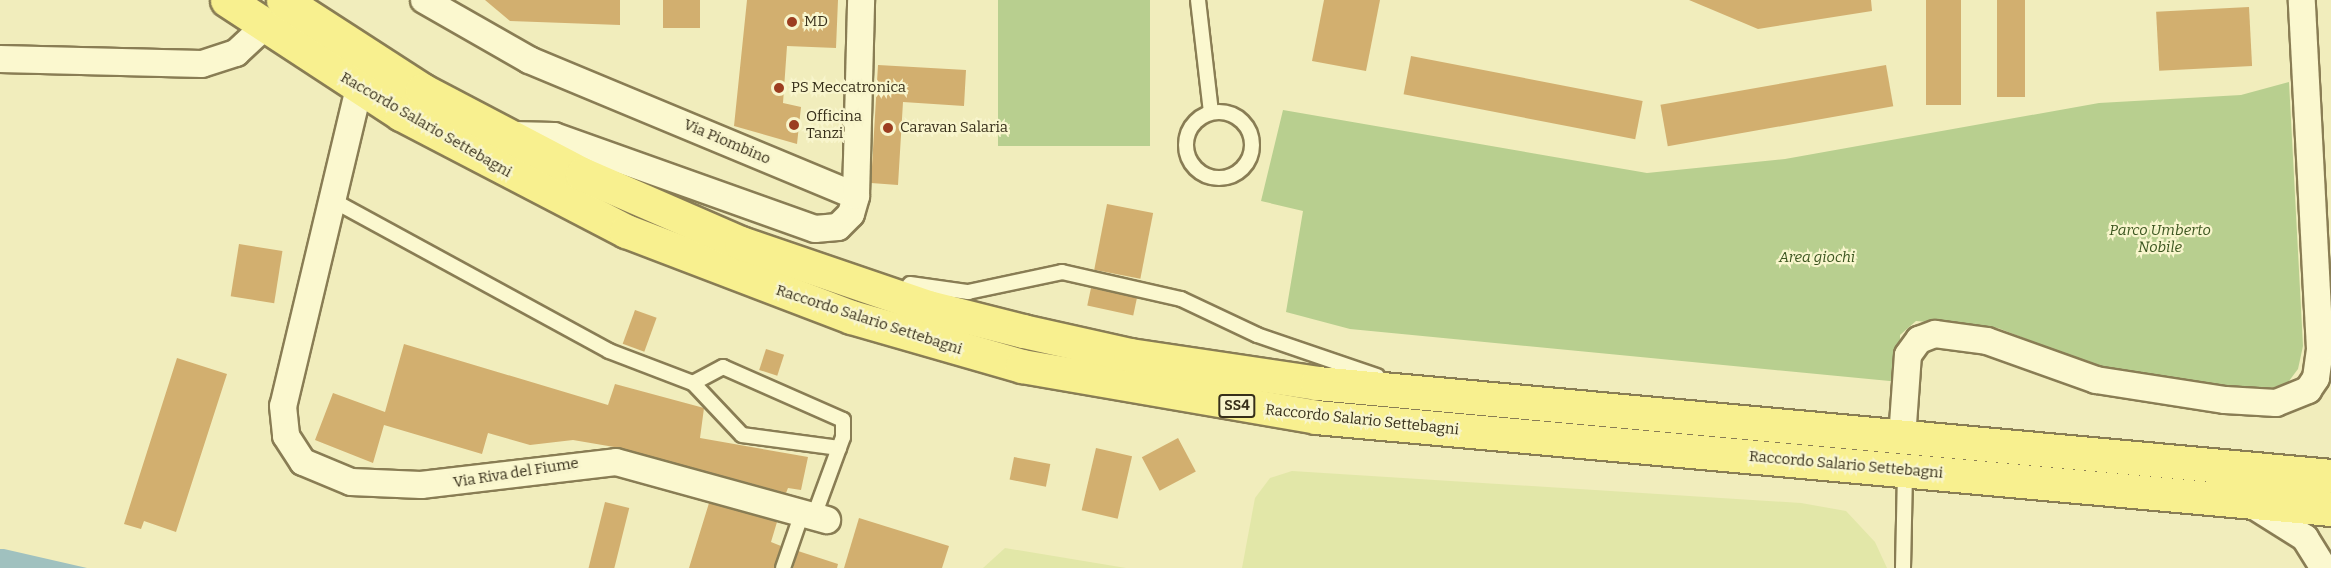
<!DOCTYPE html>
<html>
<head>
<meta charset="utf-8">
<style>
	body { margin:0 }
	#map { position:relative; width:2331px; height:568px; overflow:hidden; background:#f1edbc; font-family:Bitter,serif }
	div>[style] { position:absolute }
	.farmland>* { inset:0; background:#e2e7a8 }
	.green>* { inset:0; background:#b8cf8f; transform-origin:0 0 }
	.water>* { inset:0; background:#a0c1bf }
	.building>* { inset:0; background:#d2af6f; transform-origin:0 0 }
	.roads { filter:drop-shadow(2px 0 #897d54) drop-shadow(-2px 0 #897d54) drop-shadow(0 2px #897d54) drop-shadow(0 -2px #897d54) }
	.service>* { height:14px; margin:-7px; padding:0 7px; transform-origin:7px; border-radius:7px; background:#fbf8cf }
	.service>.ring { margin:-7px; padding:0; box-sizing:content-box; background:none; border:14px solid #fbf8cf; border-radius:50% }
	.minor>* { height:26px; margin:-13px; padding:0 13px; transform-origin:13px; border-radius:13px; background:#fbf8cf }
	.primary>* { height:33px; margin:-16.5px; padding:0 16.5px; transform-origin:16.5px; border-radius:16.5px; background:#f8f08f }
	.dots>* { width:16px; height:16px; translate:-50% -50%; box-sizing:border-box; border:3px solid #f8f5cc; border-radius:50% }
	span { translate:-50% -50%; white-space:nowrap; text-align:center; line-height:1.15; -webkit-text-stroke:4.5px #f8f5cc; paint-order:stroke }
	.shield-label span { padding:2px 4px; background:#f8f5cc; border:2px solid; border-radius:4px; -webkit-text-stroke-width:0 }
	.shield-label { font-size:14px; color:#372f1a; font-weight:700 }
	.poi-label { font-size:15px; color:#372f1a }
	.left { translate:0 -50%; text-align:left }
	.street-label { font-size:15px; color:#372f1a }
	.park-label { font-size:15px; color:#3b551f; font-style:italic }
</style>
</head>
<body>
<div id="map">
	<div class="farmland">
		<i style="clip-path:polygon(1292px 471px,1801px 503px,1846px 511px,1875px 542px,1887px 568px,1242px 568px,1255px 498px,1270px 478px)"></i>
		<i style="clip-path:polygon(1005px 548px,1126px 568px,983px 568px)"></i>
	</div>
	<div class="green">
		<i style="left:998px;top:0;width:152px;height:146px"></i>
		<i style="clip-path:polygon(2289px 82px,2303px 346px,2298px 369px,2286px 385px,2233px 394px,2100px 368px,1998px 328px,1916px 321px,1900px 335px,1900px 382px,1350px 329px,1286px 312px,1303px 211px,1261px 201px,1283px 110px,1647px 173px,1785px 159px,2099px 103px,2241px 95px)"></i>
	</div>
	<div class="water">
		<i style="clip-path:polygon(0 549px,4px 549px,87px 568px,0 568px)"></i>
	</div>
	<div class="building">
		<i style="clip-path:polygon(485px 0,620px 0,620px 25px,510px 21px)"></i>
		<i style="left:663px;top:0;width:37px;height:28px"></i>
		<i style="clip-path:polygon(747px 0,838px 0,836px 48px,787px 46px,783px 103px,801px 107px,797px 144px,734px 126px)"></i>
		<i style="clip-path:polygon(1324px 0,1380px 0,1366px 71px,1312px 61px)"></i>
		<i style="clip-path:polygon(1689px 0,1871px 0,1872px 11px,1758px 29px)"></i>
		<i style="left:1926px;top:0;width:35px;height:105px"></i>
		<i style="left:1997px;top:0;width:28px;height:97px"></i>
		<i style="left:2249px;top:7px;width:59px;height:93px;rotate:87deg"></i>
		<i style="left:1411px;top:56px;width:236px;height:39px;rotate:11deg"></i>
		<i style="clip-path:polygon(878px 65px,966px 70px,964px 106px,903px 102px,898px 185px,871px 183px)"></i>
		<i style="left:1886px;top:65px;width:42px;height:229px;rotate:80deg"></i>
		<i style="left:1107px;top:204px;width:47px;height:67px;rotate:11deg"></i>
		<i style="left:239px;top:244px;width:44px;height:53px;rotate:9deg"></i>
		<i style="left:1091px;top:288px;width:47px;height:18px;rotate:12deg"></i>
		<i style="left:635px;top:310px;width:23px;height:36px;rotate:20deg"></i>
		<i style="clip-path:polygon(404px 344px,608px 405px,615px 384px,704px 408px,700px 438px,808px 457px,801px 490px,788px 488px,786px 493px,620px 448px,573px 440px,530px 445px,488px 433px,482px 454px,384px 425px,373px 463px,315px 440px,333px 393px,385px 412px)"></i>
		<i style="left:766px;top:349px;width:19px;height:22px;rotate:18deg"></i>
		<i style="clip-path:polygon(177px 358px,227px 374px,176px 532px,144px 521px,141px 529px,124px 524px)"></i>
		<i style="left:1178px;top:438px;width:38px;height:41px;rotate:62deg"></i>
		<i style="left:1096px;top:448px;width:37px;height:64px;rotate:13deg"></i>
		<i style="left:1014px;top:457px;width:37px;height:23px;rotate:11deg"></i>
		<i style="left:605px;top:502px;width:25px;height:68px;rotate:14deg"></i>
		<i style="clip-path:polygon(709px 503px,777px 522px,771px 542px,781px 546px,774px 568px,689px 568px)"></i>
		<i style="clip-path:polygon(859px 518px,949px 546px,942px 568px,844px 568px)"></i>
		<i style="clip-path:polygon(798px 551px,838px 564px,837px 568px,793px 568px)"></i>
	</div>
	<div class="roads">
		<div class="service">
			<i style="left:1198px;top:0;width:113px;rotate:83.4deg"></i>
			<i class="ring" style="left:1186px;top:112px;width:52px;height:52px"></i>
			<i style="left:334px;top:201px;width:313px;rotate:28.6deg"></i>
			<i style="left:609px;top:351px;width:90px;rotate:20.9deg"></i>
			<i style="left:910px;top:284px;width:59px;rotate:7.9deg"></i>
			<i style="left:968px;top:292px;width:96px;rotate:-12deg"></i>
			<i style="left:1062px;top:272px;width:122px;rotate:12.8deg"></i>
			<i style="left:1181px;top:299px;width:84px;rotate:25.3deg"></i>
			<i style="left:1257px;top:335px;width:127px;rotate:18.9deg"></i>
			<i style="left:814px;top:516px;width:84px;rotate:-69.8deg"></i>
			<i style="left:843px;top:437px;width:17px;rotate:-90deg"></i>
			<i style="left:843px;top:420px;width:131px;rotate:-156.2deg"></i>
			<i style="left:723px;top:367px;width:34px;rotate:152deg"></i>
			<i style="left:693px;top:383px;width:71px;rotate:46.7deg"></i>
			<i style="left:742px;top:435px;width:98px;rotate:7.6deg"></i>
			<i style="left:783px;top:568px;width:58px;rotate:-70.9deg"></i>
			<i style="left:1903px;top:568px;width:98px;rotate:-88.8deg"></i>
		</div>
		<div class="minor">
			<i style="left:424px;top:0;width:121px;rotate:29.7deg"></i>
			<i style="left:529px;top:60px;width:354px;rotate:22.6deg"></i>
			<i style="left:0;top:59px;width:202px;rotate:1.4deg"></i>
			<i style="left:202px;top:64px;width:36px;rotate:-18deg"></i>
			<i style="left:236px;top:53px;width:40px;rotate:-43deg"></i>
			<i style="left:359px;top:88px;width:327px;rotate:103.4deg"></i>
			<i style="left:283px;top:406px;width:30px;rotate:84deg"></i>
			<i style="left:286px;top:436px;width:31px;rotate:57deg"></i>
			<i style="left:303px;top:462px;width:52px;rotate:22.6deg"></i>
			<i style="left:351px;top:482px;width:70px;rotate:2.5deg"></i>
			<i style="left:421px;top:485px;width:196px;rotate:-6.7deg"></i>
			<i style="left:616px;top:462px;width:219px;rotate:15.4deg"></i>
			<i style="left:512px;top:135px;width:42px;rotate:1.4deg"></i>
			<i style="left:554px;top:136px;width:277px;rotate:19.6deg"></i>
			<i style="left:815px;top:229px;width:23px;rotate:-5deg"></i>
			<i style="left:838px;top:227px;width:18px;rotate:-45deg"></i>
			<i style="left:851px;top:214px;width:19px;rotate:-74deg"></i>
			<i style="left:856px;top:196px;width:196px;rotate:-88.5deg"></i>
			<i style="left:1902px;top:438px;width:83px;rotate:-85.9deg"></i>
			<i style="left:1908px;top:355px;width:19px;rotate:-54deg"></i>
			<i style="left:1919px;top:340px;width:17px;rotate:-21deg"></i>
			<i style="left:1935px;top:334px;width:52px;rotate:7.7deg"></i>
			<i style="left:1987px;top:341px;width:116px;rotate:19.7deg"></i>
			<i style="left:2096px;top:380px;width:131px;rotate:8.8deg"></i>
			<i style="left:2225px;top:400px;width:51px;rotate:3.4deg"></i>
			<i style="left:2276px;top:403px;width:35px;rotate:-22deg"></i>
			<i style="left:2308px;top:390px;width:14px;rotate:-56deg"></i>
			<i style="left:2316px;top:378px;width:29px;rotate:-82deg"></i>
			<i style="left:2320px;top:349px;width:349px;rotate:-93deg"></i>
			<i style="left:2251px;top:504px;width:64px;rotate:32.2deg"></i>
			<i style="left:2305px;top:538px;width:36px;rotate:58deg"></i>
		</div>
		<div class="primary">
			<i style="left:227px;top:0;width:208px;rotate:33.2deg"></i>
			<i style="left:401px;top:114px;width:254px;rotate:27.5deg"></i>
			<i style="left:626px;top:231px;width:241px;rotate:20.9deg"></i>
			<i style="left:851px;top:317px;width:178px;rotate:16deg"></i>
			<i style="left:1022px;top:366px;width:298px;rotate:9.8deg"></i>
			<i style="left:1316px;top:417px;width:1019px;rotate:5.18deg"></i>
			<i style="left:283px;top:0;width:166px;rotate:32.9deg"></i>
			<i style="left:422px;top:90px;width:181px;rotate:27.7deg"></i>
			<i style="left:582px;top:174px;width:173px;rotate:23.5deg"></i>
			<i style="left:741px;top:243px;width:198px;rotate:18.9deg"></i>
			<i style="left:928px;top:307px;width:98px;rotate:14.2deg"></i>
			<i style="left:1023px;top:331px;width:110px;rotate:12.6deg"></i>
			<i style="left:1130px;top:355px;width:189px;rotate:8.5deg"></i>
			<i style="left:1317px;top:383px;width:1018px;rotate:5.24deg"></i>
		</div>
	</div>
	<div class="dots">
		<i style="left:792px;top:22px;background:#9c3d20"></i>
		<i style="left:779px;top:88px;background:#9c3d20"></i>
		<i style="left:794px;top:125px;background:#9c3d20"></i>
		<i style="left:888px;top:128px;background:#9c3d20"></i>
	</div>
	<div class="shield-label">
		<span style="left:1237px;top:406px">SS4</span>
	</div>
	<div class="poi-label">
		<span class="left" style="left:804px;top:22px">MD</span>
		<span class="left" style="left:791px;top:88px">PS Meccatronica</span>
		<span class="left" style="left:806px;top:125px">Officina<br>Tanzi</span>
		<span class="left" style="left:900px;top:128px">Caravan Salaria</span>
	</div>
	<div class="street-label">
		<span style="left:426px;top:125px;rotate:30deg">Raccordo Salario Settebagni</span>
		<span style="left:727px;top:142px;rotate:23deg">Via Piombino</span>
		<span style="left:869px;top:320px;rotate:18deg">Raccordo Salario Settebagni</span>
		<span style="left:1362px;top:420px;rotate:6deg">Raccordo Salario Settebagni</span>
		<span style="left:1846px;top:465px;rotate:5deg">Raccordo Salario Settebagni</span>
		<span style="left:516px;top:473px;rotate:-9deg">Via Riva del Fiume</span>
	</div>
	<div class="park-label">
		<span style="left:2160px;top:239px">Parco Umberto<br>Nobile</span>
		<span style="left:1817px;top:258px">Area giochi</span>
	</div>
</div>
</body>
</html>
